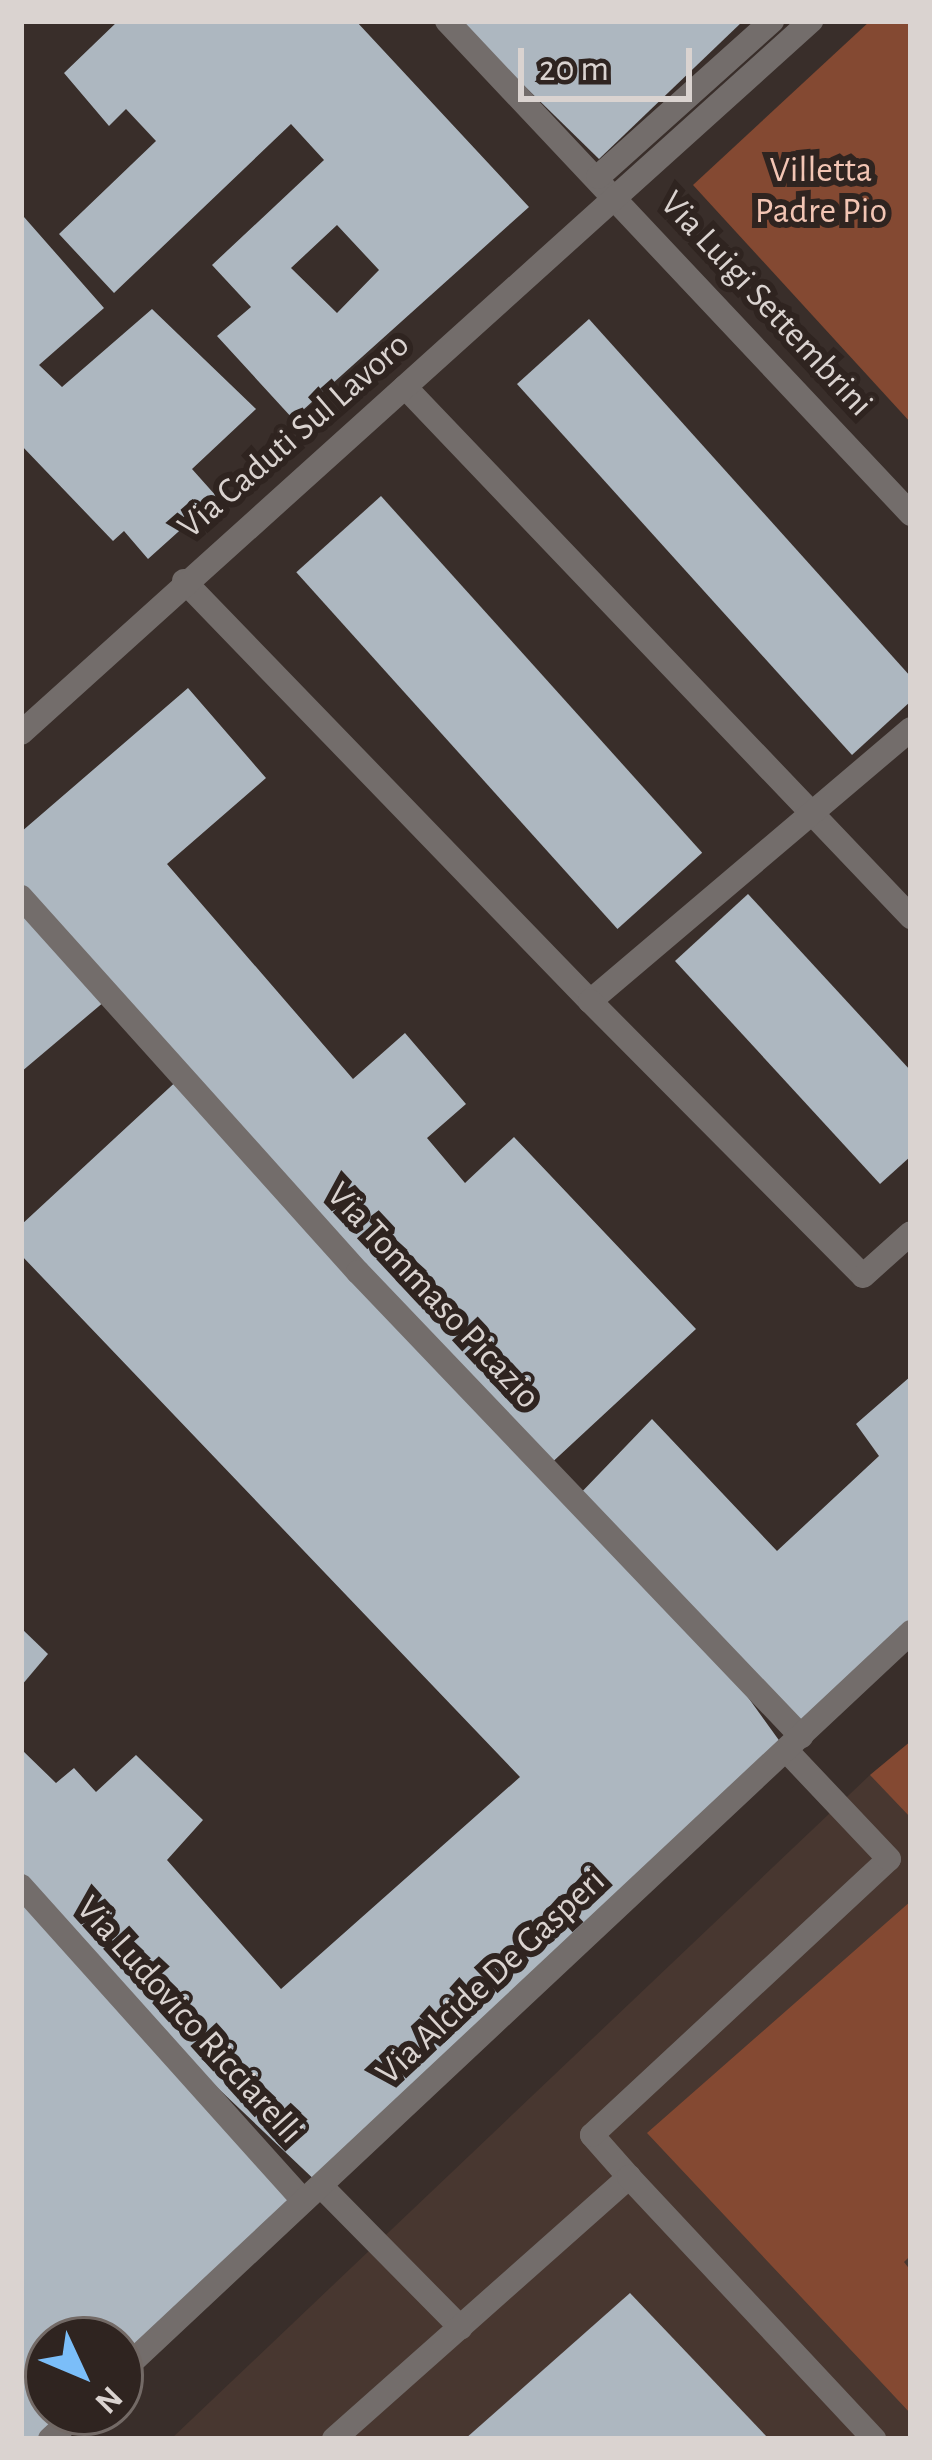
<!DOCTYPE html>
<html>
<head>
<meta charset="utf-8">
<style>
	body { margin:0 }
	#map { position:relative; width:932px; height:2460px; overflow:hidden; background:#392e2a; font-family:"Alegreya Sans",sans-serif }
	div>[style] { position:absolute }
	.built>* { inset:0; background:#483730 }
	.green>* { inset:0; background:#844932 }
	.building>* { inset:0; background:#adb7c0; transform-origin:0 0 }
	.lane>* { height:24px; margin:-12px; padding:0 12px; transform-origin:12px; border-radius:12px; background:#736d6b }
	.street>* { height:24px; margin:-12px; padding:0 12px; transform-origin:12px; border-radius:12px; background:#736d6b }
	span { translate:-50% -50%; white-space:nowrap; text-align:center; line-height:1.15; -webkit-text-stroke:12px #2f2420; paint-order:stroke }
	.park-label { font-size:36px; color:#f2c5b4 }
	.street-label { font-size:36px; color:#dad3d0 }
	.frame { position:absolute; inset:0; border:24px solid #dad3d0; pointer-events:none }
	.north { position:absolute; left:24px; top:2316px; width:120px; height:120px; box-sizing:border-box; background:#2f2420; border:3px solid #736a66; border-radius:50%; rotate:134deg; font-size:33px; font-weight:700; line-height:48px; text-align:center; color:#dad3d0 }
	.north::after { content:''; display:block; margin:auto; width:42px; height:54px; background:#7bbef9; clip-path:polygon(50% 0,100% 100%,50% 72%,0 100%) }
	.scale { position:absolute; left:518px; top:48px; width:174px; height:54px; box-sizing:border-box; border:6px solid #dad3d0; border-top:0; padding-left:15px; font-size:36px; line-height:42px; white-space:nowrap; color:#dad3d0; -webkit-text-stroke:9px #2f2420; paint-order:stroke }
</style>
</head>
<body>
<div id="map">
	<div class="built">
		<i style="clip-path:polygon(911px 1741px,911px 2439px,171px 2439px,870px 1775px)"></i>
	</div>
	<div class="green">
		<i style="clip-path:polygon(870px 21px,911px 21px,911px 423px,693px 185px)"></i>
		<i style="clip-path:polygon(911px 1741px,911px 1818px,870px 1775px)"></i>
		<i style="clip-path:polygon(911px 1901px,911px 2255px,904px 2262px,911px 2271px,911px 2414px,647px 2133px)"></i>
	</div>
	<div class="building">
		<i style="clip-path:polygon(evenodd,118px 21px,356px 21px,529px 207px,293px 419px,217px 336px,251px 307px,212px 265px,324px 160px,291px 124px,114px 293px,59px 234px,156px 141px,126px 109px,109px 126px,64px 73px,118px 21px,337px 225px,379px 270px,337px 313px,291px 268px,337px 225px)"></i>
		<i style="clip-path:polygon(466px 21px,743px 21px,599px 159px,462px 25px)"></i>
		<i style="clip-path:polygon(24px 217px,104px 308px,39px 365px,62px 387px,152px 309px,256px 409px,192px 469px,217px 497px,148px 559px,124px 531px,113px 541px,21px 445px)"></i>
		<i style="clip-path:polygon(589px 319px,911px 677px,911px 701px,852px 755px,517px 384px)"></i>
		<i style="left:381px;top:496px;width:480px;height:114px;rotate:48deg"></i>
		<i style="clip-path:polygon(188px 688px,266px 778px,167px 864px,353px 1079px,405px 1033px,466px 1104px,427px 1138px,465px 1183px,514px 1137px,696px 1329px,546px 1468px,575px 1499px,652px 1419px,777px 1551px,879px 1456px,856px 1424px,911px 1376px,911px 1632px,801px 1736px,695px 1624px,786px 1750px,321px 2186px,125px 2000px,304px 2201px,120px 2373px,120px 2340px,48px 2340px,48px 2412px,79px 2412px,50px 2439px,21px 2439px,21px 1749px,56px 1783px,74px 1768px,96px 1792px,136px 1755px,203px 1820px,167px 1860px,281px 1989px,520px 1777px,21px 1255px,21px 1225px,182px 1076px,111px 996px,21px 1072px,21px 832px)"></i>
		<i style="clip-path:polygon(748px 894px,911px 1071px,911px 1156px,880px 1184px,675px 961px)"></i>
		<i style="clip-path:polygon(21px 1628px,48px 1654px,21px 1686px)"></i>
		<i style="clip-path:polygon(630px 2293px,769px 2439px,465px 2439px)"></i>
	</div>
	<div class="lane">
		<i style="left:405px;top:387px;width:733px;rotate:46.33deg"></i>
		<i style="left:184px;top:581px;width:584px;rotate:45.97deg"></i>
		<i style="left:911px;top:729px;width:421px;rotate:139.7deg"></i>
		<i style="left:590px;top:1001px;width:387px;rotate:45.2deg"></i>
		<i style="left:863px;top:1276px;width:64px;rotate:-41.9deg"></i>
		<i style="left:629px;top:2177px;width:56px;rotate:-131.4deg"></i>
		<i style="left:592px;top:2135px;width:405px;rotate:-42.9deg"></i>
		<i style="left:889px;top:1859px;width:150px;rotate:-133.4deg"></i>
		<i style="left:321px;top:2186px;width:199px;rotate:45.4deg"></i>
		<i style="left:334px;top:2439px;width:395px;rotate:-41.6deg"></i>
		<i style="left:629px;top:2177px;width:359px;rotate:46.9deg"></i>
	</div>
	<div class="street">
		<i style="left:447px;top:21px;width:677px;rotate:46.74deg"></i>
		<i style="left:598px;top:177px;width:234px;rotate:-41.9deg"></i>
		<i style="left:21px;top:733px;width:1064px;rotate:-42.03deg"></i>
		<i style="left:21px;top:897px;width:504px;rotate:48.06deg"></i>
		<i style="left:358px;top:1272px;width:642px;rotate:46.33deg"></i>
		<i style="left:21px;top:1886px;width:423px;rotate:48.1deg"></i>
		<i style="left:120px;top:2373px;width:1084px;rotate:-43.13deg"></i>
		<i style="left:50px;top:2439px;width:40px;rotate:-43deg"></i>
	</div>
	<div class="park-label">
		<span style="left:821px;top:191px">Villetta<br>Padre Pio</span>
	</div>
	<div class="street-label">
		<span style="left:766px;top:304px;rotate:47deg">Via Luigi Settembrini</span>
		<span style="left:294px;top:436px;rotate:-41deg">Via Caduti Sul Lavoro</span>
		<span style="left:433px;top:1296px;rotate:47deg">Via Tommaso Picazio</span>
		<span style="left:491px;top:1977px;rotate:-43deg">Via Alcide De Gasperi</span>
		<span style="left:189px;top:2020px;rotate:48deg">Via Ludovico Ricciarelli</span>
	</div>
	<div class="frame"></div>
	<div class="north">N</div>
	<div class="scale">20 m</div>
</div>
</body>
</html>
